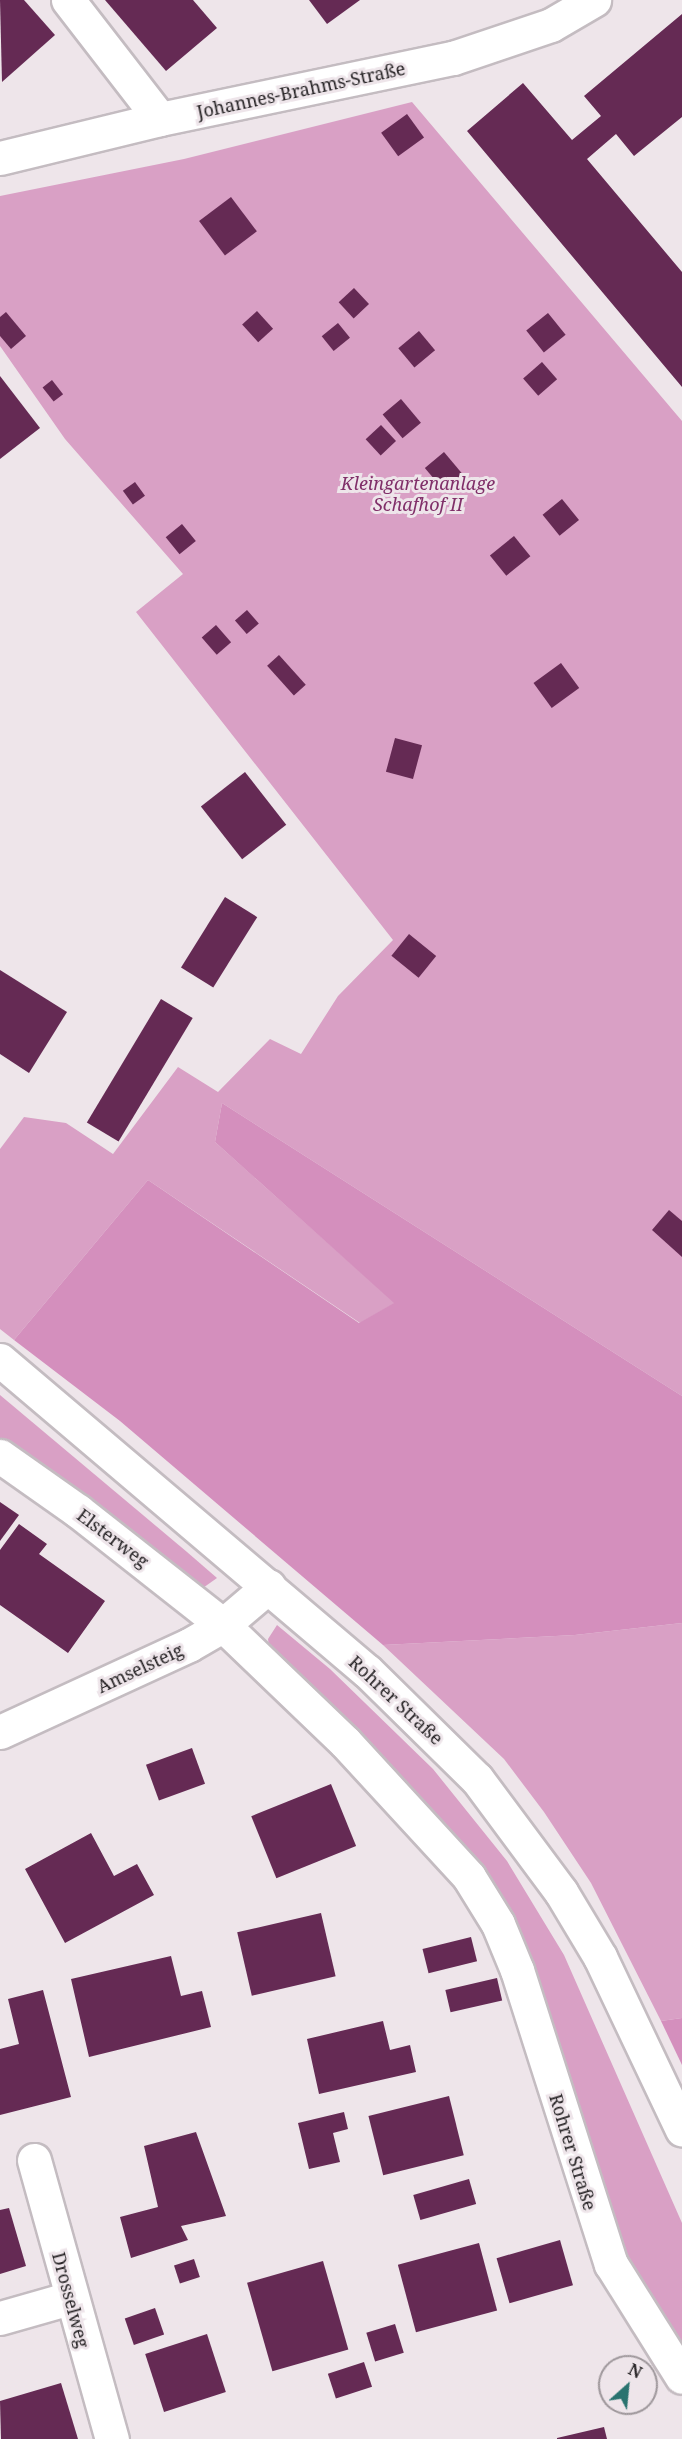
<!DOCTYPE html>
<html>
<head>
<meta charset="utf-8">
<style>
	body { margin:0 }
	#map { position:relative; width:682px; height:2439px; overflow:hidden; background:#eee5ea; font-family:"Noto Serif",serif }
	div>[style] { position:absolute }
	.green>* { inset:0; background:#d9a0c5 }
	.forest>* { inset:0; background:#d48fbd }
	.building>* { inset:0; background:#652a54; transform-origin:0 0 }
	.roads { filter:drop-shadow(2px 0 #c4bcc1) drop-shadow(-2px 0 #c4bcc1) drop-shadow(0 2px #c4bcc1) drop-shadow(0 -2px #c4bcc1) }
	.street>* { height:33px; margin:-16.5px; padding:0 16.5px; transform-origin:16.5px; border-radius:16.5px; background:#fff }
	.secondary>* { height:33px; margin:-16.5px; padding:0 16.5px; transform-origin:16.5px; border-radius:16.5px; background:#fff }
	span { translate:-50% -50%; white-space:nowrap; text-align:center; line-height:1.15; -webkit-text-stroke:6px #eee5ea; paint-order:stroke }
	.street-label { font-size:18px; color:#262325 }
	.park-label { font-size:18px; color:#802f69; font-style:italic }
	.north { position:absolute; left:598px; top:2355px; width:60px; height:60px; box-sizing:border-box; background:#eee5ea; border:2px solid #9e979b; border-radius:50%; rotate:27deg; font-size:16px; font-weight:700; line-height:24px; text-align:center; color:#262325 }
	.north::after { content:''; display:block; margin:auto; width:21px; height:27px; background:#29736f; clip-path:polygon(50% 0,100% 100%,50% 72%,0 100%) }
</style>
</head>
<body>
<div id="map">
	<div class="green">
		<i style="clip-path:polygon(412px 102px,682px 421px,682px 1396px,222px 1103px,215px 1142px,395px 1303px,360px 1323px,148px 1180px,14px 1340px,0 1329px,0 1149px,24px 1117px,66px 1123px,113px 1154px,178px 1067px,218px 1092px,270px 1039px,301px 1054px,338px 996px,393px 940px,136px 612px,183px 574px,65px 439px,0 346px,0 196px,184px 159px)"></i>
		<i style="clip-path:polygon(0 1395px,187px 1552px,217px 1578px,200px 1590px,0 1442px)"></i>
		<i style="clip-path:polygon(682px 1623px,682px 2018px,661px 2021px,591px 1883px,544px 1812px,504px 1759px,383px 1645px,575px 1635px)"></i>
		<i style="clip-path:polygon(277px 1625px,330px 1669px,433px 1769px,507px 1861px,564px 1955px,682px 2223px,682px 2349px,620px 2255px,533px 1974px,270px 1655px,268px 1639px)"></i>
	</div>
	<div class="forest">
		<i style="clip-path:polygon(222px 1103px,682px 1396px,682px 1623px,575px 1635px,383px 1645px,120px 1421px,14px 1340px,148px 1180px,359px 1323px,394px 1303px,215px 1142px)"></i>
		<i style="clip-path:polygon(682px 2018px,682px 2065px,661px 2021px)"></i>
	</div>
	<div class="building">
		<i style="clip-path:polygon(0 0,24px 0,55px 35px,2px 82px)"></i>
		<i style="clip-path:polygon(105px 0,193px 0,217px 28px,166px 71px)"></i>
		<i style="clip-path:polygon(309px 0,360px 0,327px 24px)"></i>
		<i style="clip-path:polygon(682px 14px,682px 117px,634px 156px,616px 134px,587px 159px,682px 272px,682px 387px,467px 131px,523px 83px,572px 140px,601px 116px,584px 96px)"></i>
		<i style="left:407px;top:114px;width:29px;height:32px;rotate:54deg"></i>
		<i style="left:231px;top:197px;width:43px;height:40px;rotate:53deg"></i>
		<i style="left:354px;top:288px;width:22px;height:21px;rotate:47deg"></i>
		<i style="left:257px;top:311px;width:24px;height:20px;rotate:48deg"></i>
		<i style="clip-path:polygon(6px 312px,26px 336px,11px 349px,0 336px,0 317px)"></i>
		<i style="left:548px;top:313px;width:28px;height:28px;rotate:51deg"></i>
		<i style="left:338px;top:323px;width:19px;height:21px;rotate:51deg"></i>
		<i style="left:419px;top:331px;width:25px;height:27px;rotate:50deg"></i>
		<i style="left:542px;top:362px;width:23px;height:25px;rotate:49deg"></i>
		<i style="clip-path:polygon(0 376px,40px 428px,0 459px)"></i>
		<i style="left:52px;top:380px;width:18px;height:12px;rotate:52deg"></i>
		<i style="left:401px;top:399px;width:31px;height:24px;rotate:50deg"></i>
		<i style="left:381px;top:425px;width:22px;height:21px;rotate:47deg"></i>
		<i style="left:444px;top:452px;width:33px;height:25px;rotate:50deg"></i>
		<i style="left:135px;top:482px;width:17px;height:15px;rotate:54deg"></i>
		<i style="left:562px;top:499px;width:27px;height:25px;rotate:51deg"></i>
		<i style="left:182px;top:524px;width:22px;height:21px;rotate:51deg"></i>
		<i style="left:514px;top:536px;width:26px;height:31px;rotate:51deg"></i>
		<i style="left:247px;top:610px;width:18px;height:16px;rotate:49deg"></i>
		<i style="left:216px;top:625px;width:23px;height:19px;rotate:49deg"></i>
		<i style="left:279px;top:655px;width:40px;height:16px;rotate:48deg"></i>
		<i style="left:561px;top:663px;width:31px;height:34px;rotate:54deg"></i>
		<i style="left:395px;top:738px;width:28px;height:35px;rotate:15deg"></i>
		<i style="left:245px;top:772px;width:67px;height:56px;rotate:52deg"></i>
		<i style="left:225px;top:897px;width:38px;height:83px;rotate:32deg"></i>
		<i style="left:409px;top:934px;width:35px;height:28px;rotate:39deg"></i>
		<i style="clip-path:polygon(0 970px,67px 1012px,29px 1073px,0 1054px)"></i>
		<i style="left:161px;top:999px;width:37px;height:144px;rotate:31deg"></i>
		<i style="clip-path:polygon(669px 1210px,682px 1221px,682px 1257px,652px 1230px)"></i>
		<i style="clip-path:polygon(0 1502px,19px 1515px,0 1541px)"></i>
		<i style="clip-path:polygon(19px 1524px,47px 1544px,39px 1554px,105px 1601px,68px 1653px,0 1605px,0 1550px)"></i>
		<i style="left:192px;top:1748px;width:38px;height:49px;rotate:70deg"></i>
		<i style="left:331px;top:1784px;width:67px;height:86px;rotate:68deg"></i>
		<i style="clip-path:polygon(91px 1833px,114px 1876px,137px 1864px,154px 1895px,65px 1943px,25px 1869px)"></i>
		<i style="left:321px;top:1913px;width:65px;height:86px;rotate:77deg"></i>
		<i style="left:471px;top:1937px;width:25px;height:50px;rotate:76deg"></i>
		<i style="clip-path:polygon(171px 1956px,181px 1996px,202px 1991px,211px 2027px,89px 2057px,71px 1979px)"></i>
		<i style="left:497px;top:1978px;width:23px;height:53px;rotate:77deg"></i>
		<i style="clip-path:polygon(43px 1990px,71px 2097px,0 2115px,0 2049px,19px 2044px,8px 1999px)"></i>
		<i style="clip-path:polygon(383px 2021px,390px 2050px,410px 2045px,416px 2072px,319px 2094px,307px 2039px)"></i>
		<i style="left:449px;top:2096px;width:61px;height:83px;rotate:76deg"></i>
		<i style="clip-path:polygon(344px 2112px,348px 2129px,333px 2133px,340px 2162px,309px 2169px,298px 2123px)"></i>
		<i style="clip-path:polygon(196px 2132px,226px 2216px,181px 2226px,188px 2240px,131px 2258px,120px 2217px,158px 2207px,144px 2146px)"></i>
		<i style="left:469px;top:2179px;width:26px;height:58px;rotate:74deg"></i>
		<i style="clip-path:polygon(9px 2208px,26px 2266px,0 2274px,0 2210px)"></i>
		<i style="left:560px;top:2240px;width:47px;height:66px;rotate:74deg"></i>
		<i style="left:479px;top:2243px;width:70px;height:84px;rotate:75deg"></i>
		<i style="left:194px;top:2259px;width:19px;height:21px;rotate:72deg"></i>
		<i style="left:323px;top:2261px;width:92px;height:79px;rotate:74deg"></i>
		<i style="left:155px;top:2308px;width:28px;height:32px;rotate:71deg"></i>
		<i style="left:395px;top:2324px;width:30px;height:30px;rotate:73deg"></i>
		<i style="left:207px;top:2334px;width:61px;height:65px;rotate:72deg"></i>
		<i style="left:364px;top:2362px;width:26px;height:38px;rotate:72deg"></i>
		<i style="clip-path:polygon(61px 2383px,78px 2439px,1px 2439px,0 2401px)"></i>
		<i style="clip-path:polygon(604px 2427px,607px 2439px,557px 2439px,557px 2438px)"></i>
	</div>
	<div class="roads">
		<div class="street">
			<i style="left:68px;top:0;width:150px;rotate:52.3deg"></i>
			<i style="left:0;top:158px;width:165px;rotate:-13.7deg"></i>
			<i style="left:160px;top:119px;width:299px;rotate:-11.8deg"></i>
			<i style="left:453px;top:58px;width:103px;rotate:-18.6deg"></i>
			<i style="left:551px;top:25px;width:50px;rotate:-30.2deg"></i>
			<i style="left:0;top:1456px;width:95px;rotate:35.2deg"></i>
			<i style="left:78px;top:1511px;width:184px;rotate:38.2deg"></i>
			<i style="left:223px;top:1625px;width:169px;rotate:43.8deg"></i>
			<i style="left:345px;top:1742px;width:183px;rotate:47.4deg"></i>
			<i style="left:469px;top:1877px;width:55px;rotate:58.3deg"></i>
			<i style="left:498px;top:1924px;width:50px;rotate:67.6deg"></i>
			<i style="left:517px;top:1970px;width:309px;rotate:72.3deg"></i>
			<i style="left:611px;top:2264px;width:133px;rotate:57.9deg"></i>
			<i style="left:0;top:1732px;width:208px;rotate:-24.7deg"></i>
			<i style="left:189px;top:1645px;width:39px;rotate:-30deg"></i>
			<i style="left:223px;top:1625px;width:60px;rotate:-40.3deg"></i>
			<i style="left:34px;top:2160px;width:290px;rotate:74.4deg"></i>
			<i style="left:0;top:2318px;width:73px;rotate:-15.9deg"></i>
		</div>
		<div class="secondary">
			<i style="left:0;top:1360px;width:481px;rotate:40.3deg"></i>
			<i style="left:367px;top:1671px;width:154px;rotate:44.5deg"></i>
			<i style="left:477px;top:1779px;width:141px;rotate:53.4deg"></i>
			<i style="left:561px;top:1892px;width:76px;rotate:59deg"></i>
			<i style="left:600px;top:1957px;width:191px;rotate:64.6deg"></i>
		</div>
	</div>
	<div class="street-label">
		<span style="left:301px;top:90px;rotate:-12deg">Johannes-Brahms-Straße</span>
		<span style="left:113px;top:1538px;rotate:37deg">Elsterweg</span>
		<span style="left:140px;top:1668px;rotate:-25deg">Amselsteig</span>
		<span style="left:396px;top:1700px;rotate:43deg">Rohrer Straße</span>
		<span style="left:573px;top:2152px;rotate:73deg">Rohrer Straße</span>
		<span style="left:71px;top:2300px;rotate:75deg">Drosselweg</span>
	</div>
	<div class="park-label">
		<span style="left:418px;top:494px">Kleingartenanlage<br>Schafhof II</span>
	</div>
	<div class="north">N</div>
</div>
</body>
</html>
